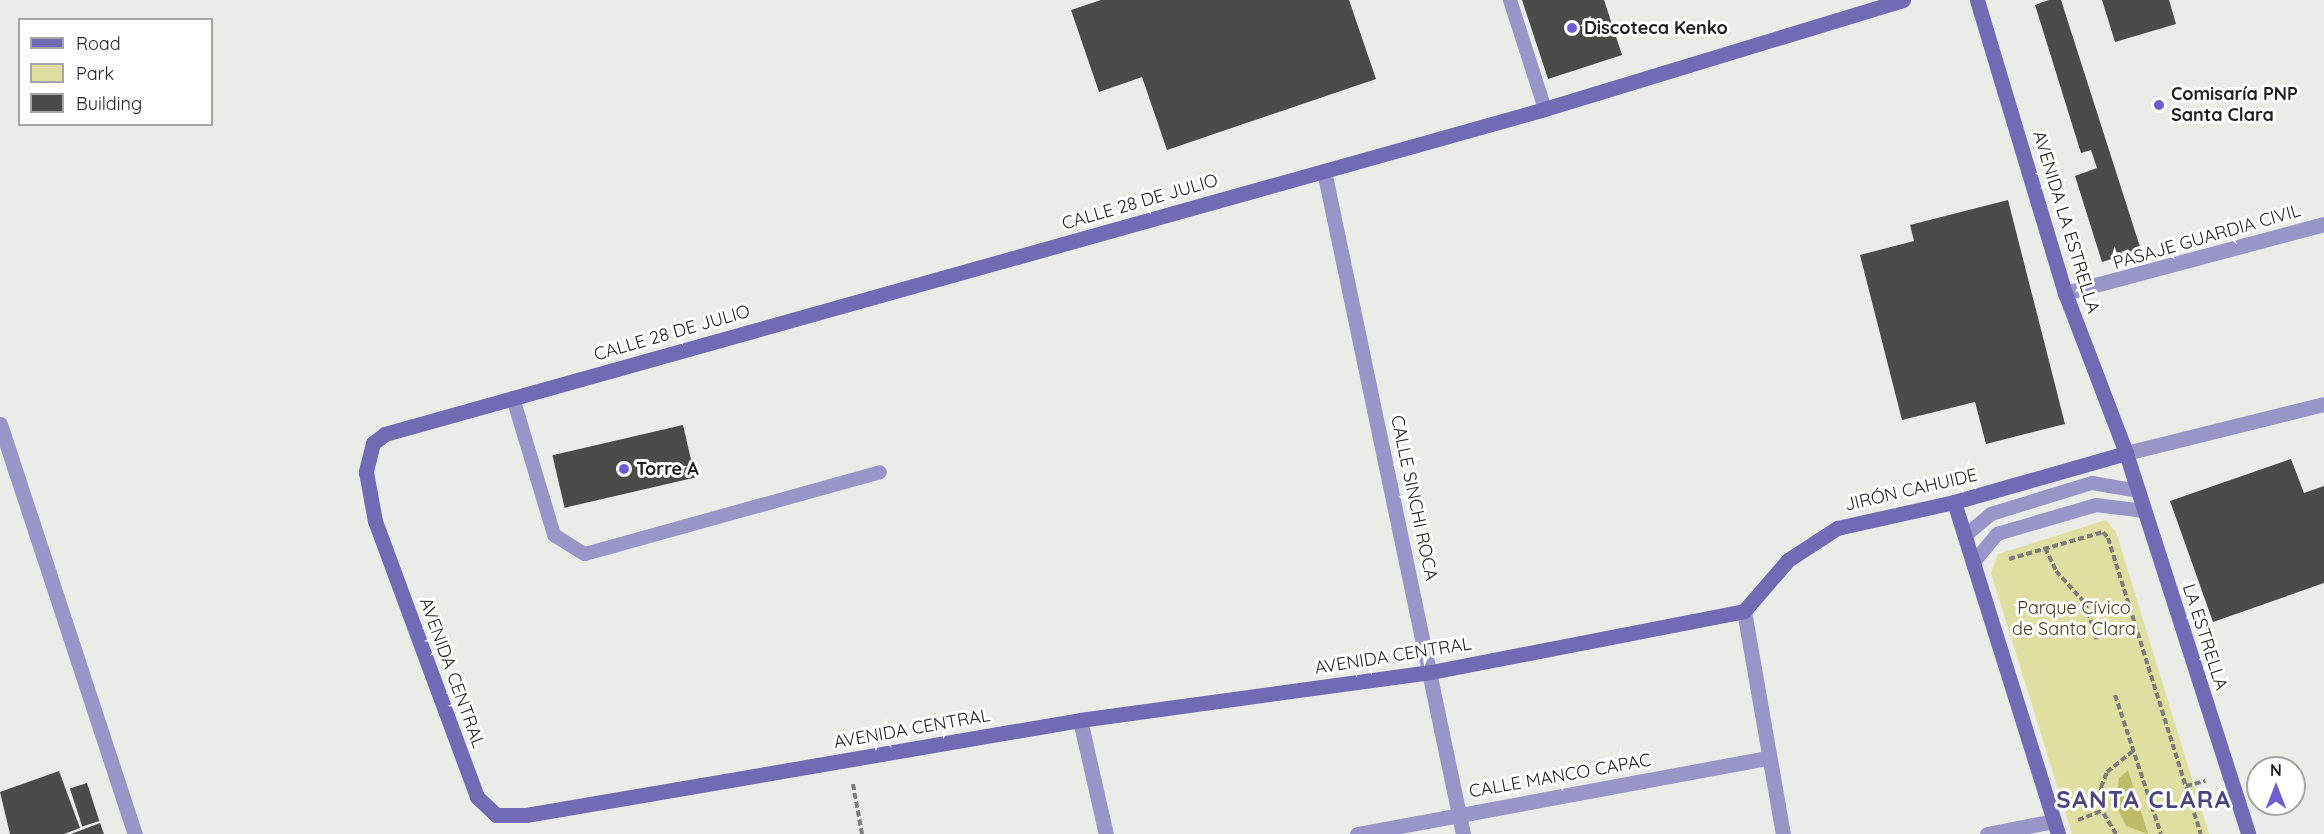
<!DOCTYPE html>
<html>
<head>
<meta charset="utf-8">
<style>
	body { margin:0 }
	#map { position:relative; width:2324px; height:834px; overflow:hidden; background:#ebebe8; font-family:Quicksand,sans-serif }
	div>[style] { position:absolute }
	.green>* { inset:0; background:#e0dfa2 }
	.water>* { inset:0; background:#bdbc67 }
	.building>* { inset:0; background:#4b4b48; transform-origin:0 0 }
	.path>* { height:4px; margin-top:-2px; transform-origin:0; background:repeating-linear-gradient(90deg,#7d7d7b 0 6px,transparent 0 9px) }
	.lane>* { height:14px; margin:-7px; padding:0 7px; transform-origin:7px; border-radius:7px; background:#9895c9 }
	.street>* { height:15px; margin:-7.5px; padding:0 7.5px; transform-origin:7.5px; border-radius:7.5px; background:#9895c9 }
	.secondary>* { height:15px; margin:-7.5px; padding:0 7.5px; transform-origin:7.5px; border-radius:7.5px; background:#716ab5 }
	.dots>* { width:16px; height:16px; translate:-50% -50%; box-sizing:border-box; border:3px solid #fffffe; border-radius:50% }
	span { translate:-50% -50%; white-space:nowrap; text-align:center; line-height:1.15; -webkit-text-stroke:6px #fffffe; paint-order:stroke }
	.poi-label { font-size:18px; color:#20201f; font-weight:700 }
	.left { translate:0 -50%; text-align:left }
	.street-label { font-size:18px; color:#20201f }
	.park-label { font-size:18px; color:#3d3c18 }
	.district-label { font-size:24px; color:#4c4583; font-weight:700; letter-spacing:1.5px }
	.legend { position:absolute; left:18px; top:18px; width:195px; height:108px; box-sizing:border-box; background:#fffffe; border:2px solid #a6a6a5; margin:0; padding:8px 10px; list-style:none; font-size:18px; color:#20201f }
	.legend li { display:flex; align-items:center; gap:12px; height:30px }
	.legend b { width:30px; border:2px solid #a6a6a5 }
	.north { position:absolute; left:2246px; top:756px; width:60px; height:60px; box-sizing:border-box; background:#fffffe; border:2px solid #a6a6a5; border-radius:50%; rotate:0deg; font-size:16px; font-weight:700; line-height:24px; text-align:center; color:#20201f }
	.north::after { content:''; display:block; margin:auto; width:21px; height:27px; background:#6f5bd5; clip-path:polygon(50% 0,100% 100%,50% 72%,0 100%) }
</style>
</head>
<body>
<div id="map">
	<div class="green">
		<i style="clip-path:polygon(2106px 520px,2116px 532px,2209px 834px,2072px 834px,1991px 573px,1998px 554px)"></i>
	</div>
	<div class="water">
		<i style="clip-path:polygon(2128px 770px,2148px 834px,2126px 826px,2115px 803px,2119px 778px)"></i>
	</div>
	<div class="building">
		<i style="clip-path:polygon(1101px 0,1349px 0,1376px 79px,1167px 150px,1142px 77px,1099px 92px,1071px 10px)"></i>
		<i style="clip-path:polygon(1522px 0,1604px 0,1622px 55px,1548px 79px)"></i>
		<i style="clip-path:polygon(2049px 0,2061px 0,2141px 250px,2102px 262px,2075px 176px,2097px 168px,2091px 150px,2081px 153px,2035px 5px)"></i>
		<i style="clip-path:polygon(2102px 0,2169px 0,2176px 24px,2115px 42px)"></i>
		<i style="clip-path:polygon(2008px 200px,2065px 424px,1986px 444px,1975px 402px,1902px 420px,1860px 255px,1914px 241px,1910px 225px)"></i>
		<i style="left:683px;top:425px;width:54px;height:134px;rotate:77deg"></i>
		<i style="clip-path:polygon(2291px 459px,2304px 493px,2324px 486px,2324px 583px,2213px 622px,2170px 501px)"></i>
		<i style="clip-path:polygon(59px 771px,80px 828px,64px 834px,10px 834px,0 792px)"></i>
		<i style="left:87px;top:783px;width:40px;height:18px;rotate:72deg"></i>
		<i style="clip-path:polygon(100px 823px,104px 834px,71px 834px)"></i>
	</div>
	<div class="path">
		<i style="left:2045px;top:548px;width:25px;rotate:64deg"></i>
		<i style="left:2056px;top:571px;width:43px;rotate:47.8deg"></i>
		<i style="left:2085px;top:603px;width:38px;rotate:72deg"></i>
		<i style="left:2009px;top:559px;width:98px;rotate:-16deg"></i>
		<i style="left:2103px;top:532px;width:8px;rotate:50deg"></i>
		<i style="left:2108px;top:538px;width:310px;rotate:72.6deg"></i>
		<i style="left:2115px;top:695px;width:146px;rotate:71.7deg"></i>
		<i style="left:853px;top:784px;width:51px;rotate:79.8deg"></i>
		<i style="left:2186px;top:786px;width:20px;rotate:-15deg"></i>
		<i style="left:2078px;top:820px;width:26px;rotate:-21deg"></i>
		<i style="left:2116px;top:834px;width:27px;rotate:-121deg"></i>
		<i style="left:2102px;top:811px;width:24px;rotate:-92deg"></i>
		<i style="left:2101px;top:787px;width:16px;rotate:-68deg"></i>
		<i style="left:2107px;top:772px;width:35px;rotate:-39deg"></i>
	</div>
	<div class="lane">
		<i style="left:1510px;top:0;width:114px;rotate:72.2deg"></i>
		<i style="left:513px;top:398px;width:143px;rotate:73.3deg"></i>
		<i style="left:554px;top:535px;width:36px;rotate:32deg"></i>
		<i style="left:585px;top:554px;width:306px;rotate:-15.5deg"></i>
		<i style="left:1965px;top:536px;width:34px;rotate:-40deg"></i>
		<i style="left:1991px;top:514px;width:106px;rotate:-17.1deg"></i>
		<i style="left:2092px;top:483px;width:48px;rotate:9.7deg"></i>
		<i style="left:1973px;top:563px;width:38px;rotate:-50deg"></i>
		<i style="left:1997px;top:534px;width:43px;rotate:-16.3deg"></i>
		<i style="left:2038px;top:522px;width:60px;rotate:-16.3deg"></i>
		<i style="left:2096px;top:505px;width:49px;rotate:7deg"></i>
	</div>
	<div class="street">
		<i style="left:1324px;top:171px;width:677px;rotate:78.16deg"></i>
		<i style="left:2065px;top:293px;width:268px;rotate:-14.9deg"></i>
		<i style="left:0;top:424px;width:432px;rotate:71.8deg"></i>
		<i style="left:2126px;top:453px;width:204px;rotate:-13.9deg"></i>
		<i style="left:1744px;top:611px;width:226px;rotate:80.1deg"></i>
		<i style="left:1080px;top:720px;width:117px;rotate:77.2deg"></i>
		<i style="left:1357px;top:834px;width:419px;rotate:-10.5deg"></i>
		<i style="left:1987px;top:834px;width:67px;rotate:-11.1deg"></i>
	</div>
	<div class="secondary">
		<i style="left:1903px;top:0;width:374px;rotate:163.1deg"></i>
		<i style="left:1545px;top:109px;width:1205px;rotate:164.35deg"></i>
		<i style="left:385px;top:434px;width:15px;rotate:143deg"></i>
		<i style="left:373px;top:443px;width:30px;rotate:104deg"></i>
		<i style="left:366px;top:472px;width:50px;rotate:79.6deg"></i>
		<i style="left:375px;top:521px;width:294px;rotate:69.7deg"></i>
		<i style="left:477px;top:797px;width:26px;rotate:43deg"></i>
		<i style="left:496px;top:815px;width:30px"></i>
		<i style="left:526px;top:815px;width:562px;rotate:-9.73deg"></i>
		<i style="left:1080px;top:720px;width:354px;rotate:-7.8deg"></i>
		<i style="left:1431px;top:672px;width:319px;rotate:-11deg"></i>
		<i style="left:1744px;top:611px;width:67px;rotate:-49.2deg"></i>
		<i style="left:1788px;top:560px;width:59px;rotate:-33.1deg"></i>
		<i style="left:1837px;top:528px;width:120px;rotate:-12.5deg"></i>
		<i style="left:1954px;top:502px;width:179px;rotate:-15.9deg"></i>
		<i style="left:1977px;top:0;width:306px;rotate:73.3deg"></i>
		<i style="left:2065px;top:293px;width:171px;rotate:69.1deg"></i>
		<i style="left:2126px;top:453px;width:400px;rotate:72.2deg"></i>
		<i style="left:1954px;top:502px;width:348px;rotate:72.6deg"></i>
	</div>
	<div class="dots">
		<i style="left:1572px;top:28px;background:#6f5bd5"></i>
		<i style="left:2159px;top:105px;background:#6f5bd5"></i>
		<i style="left:624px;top:469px;background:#6f5bd5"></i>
	</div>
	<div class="poi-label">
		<span class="left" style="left:1584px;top:28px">Discoteca Kenko</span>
		<span class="left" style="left:2171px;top:105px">Comisaría PNP<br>Santa Clara</span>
		<span class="left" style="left:636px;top:469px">Torre A</span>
	</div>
	<div class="street-label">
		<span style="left:1140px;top:202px;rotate:-16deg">CALLE 28 DE JULIO</span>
		<span style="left:2066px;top:222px;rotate:73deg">AVENIDA LA ESTRELLA</span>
		<span style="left:2207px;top:237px;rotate:-16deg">PASAJE GUARDIA CIVIL</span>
		<span style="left:672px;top:333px;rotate:-16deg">CALLE 28 DE JULIO</span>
		<span style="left:1911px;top:490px;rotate:-13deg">JIRÓN CAHUIDE</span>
		<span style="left:1414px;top:498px;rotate:78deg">CALLE SINCHI ROCA</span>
		<span style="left:2205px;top:637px;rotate:72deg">LA ESTRELLA</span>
		<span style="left:1393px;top:656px;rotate:-9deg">AVENIDA CENTRAL</span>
		<span style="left:452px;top:673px;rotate:70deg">AVENIDA CENTRAL</span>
		<span style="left:912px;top:729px;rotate:-10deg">AVENIDA CENTRAL</span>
		<span style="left:1560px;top:776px;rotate:-10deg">CALLE MANCO CAPAC</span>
	</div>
	<div class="park-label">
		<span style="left:2074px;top:619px">Parque Cívico<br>de Santa Clara</span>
	</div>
	<div class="district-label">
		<span style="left:2144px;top:800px">SANTA CLARA</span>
	</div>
	<ul class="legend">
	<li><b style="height:8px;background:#716ab5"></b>Road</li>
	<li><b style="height:16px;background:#e0dfa2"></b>Park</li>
	<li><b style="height:16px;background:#4b4b48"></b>Building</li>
	</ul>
	<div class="north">N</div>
</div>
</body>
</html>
